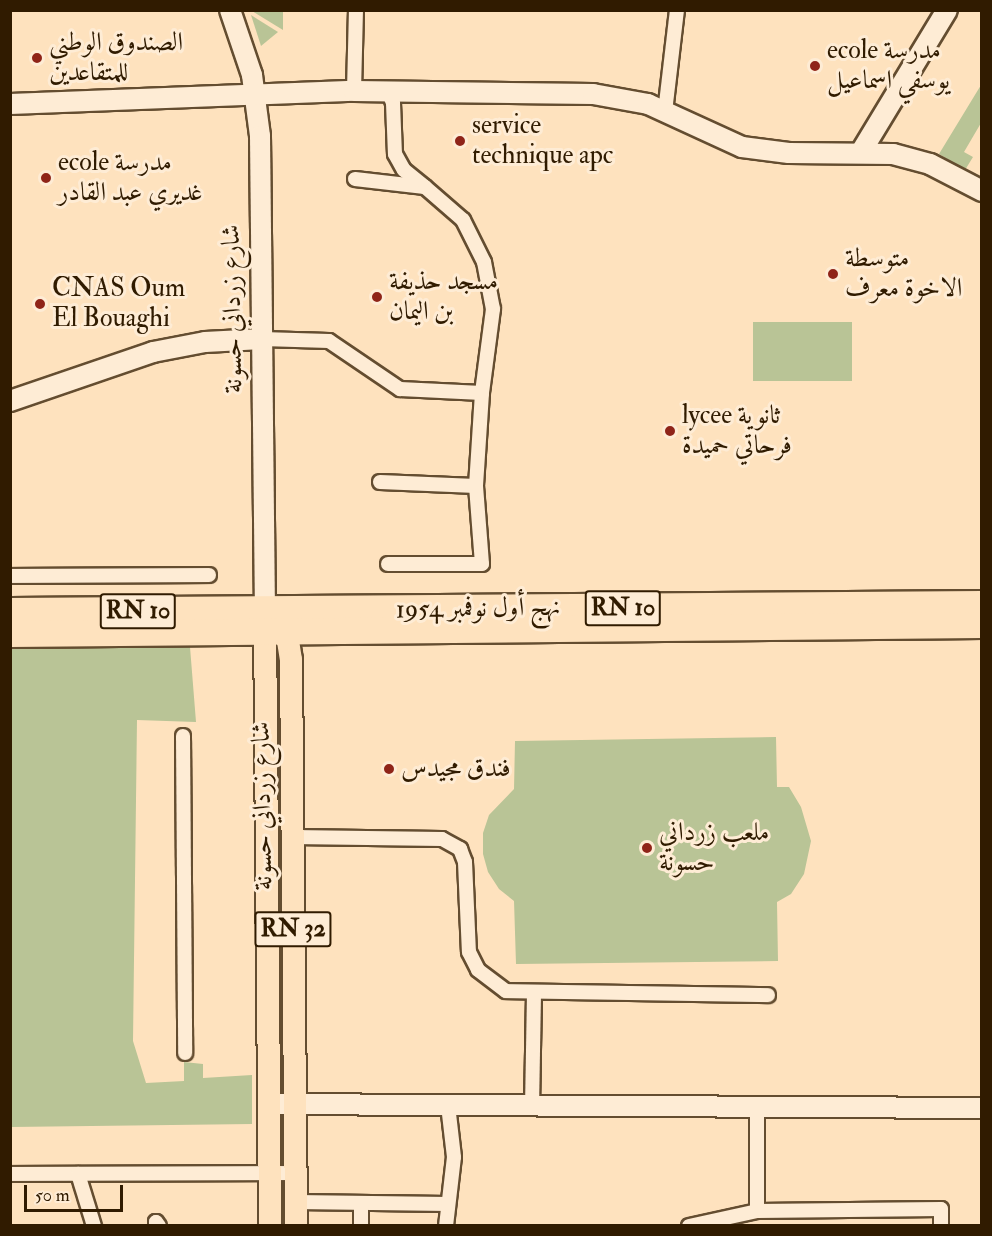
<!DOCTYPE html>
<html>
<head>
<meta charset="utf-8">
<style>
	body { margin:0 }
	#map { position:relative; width:992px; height:1236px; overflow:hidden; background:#fee2be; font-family:"IM FELL Double Pica",Amiri,serif }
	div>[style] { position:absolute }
	.green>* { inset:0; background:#b9c496; transform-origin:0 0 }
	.roads { filter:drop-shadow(2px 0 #644d30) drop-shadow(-2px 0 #644d30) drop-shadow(0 2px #644d30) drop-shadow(0 -2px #644d30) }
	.street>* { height:14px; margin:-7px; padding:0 7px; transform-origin:7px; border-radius:7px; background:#feecd5 }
	.secondary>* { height:20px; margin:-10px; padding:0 10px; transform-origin:10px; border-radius:10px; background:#feecd5 }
	.primary>* { height:22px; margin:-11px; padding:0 11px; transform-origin:11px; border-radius:11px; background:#fee2be }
	.highway>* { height:26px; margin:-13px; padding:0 13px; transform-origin:13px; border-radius:13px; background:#fee2be }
	.dots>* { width:16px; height:16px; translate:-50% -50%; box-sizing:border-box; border:3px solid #feecd5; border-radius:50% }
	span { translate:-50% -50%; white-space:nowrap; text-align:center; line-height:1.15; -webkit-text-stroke:6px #feecd5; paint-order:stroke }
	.shield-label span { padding:2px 4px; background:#feecd5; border:2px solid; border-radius:4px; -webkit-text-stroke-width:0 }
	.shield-label { font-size:24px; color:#301b00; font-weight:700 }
	.poi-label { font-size:26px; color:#301b00 }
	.left { translate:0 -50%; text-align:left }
	.street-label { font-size:26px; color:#301b00 }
	.frame { position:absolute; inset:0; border:12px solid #301b00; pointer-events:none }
	.scale { position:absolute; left:24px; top:1185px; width:99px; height:27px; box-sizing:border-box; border:3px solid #301b00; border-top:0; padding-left:8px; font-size:18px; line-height:21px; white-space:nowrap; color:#301b00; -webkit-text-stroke:4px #feecd5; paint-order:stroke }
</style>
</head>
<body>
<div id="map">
	<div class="green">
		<i style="clip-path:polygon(252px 11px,283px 11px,283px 30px)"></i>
		<i style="clip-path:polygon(251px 15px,278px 32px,261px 46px)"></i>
		<i style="clip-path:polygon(981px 85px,981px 123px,964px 152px,973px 157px,965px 170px,939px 154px)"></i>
		<i style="left:753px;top:322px;width:99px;height:59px"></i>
		<i style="clip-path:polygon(10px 647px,190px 647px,196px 722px,137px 720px,133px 1041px,146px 1083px,184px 1081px,184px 1062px,203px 1064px,203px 1078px,252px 1075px,252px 1124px,11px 1127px)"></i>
		<i style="clip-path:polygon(776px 737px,777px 787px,789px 787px,801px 807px,811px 841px,804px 874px,791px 894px,777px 902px,778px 961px,516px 964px,514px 901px,499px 889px,488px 872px,483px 854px,483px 833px,489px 815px,514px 789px,515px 741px)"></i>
	</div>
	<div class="roads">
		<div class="street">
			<i style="left:354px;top:91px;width:81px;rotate:-88.6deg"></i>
			<i style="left:388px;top:91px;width:13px;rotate:67deg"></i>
			<i style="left:393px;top:103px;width:51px;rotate:87.8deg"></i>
			<i style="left:395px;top:154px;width:18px;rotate:61deg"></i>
			<i style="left:404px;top:170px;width:27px;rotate:39deg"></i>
			<i style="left:665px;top:112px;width:103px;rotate:-83.3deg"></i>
			<i style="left:355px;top:179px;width:70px;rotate:6.5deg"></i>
			<i style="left:425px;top:187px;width:50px;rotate:41deg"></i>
			<i style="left:463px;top:220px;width:47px;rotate:63.4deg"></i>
			<i style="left:484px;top:262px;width:48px;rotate:79.2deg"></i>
			<i style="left:493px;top:309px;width:85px;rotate:97.5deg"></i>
			<i style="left:262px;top:339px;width:67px;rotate:1.7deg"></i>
			<i style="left:329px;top:341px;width:86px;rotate:34.1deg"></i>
			<i style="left:400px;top:389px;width:82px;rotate:2.8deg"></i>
			<i style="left:482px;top:393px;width:93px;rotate:93.7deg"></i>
			<i style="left:476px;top:486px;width:78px;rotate:85.6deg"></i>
			<i style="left:482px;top:564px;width:94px;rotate:180deg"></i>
			<i style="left:380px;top:482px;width:96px;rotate:2.4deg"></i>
			<i style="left:10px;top:576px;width:199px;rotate:-0.3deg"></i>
			<i style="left:183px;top:736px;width:317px;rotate:89.6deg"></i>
			<i style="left:292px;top:837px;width:150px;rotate:0.8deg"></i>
			<i style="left:442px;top:839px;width:21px;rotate:29deg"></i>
			<i style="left:460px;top:849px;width:14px;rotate:69deg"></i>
			<i style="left:465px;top:862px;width:90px;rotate:87.5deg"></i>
			<i style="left:469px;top:952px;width:20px;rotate:63deg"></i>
			<i style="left:478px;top:970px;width:35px;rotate:37deg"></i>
			<i style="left:506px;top:991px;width:262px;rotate:0.9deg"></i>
			<i style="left:532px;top:1108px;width:114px;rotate:-89deg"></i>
			<i style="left:10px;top:1174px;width:285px;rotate:-0.2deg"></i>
			<i style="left:78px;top:1174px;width:54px;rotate:72.9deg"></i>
			<i style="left:296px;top:1202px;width:152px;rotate:0.8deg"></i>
			<i style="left:361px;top:1203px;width:23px;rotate:90deg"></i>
			<i style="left:757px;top:1211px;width:103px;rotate:-90deg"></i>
			<i style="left:156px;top:1226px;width:4px;rotate:-90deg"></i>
			<i style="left:156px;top:1222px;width:5px;rotate:53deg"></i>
			<i style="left:446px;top:1226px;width:69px;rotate:-83.4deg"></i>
			<i style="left:454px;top:1157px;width:52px;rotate:-96.6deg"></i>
			<i style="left:689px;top:1226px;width:70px;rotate:-12.4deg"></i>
			<i style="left:757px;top:1211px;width:184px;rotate:-0.6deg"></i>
			<i style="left:941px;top:1209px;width:17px;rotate:90deg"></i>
		</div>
		<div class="secondary">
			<i style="left:230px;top:10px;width:69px;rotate:71.3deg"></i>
			<i style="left:252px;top:75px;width:62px;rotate:82.5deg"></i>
			<i style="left:260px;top:136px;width:475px;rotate:89.4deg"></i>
			<i style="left:10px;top:104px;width:344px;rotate:-2.2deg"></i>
			<i style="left:354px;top:91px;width:239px;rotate:0.7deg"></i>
			<i style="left:593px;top:94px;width:56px;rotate:10.3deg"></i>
			<i style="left:648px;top:104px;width:103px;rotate:24.6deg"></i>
			<i style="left:742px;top:147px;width:47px;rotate:7.3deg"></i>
			<i style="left:789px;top:153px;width:104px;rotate:0.6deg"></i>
			<i style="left:893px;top:154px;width:38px;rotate:15deg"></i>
			<i style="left:930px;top:164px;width:59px;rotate:27.4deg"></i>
			<i style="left:861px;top:152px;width:166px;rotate:-58.8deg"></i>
			<i style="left:10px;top:401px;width:151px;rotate:-18.9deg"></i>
			<i style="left:153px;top:352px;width:53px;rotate:-10.9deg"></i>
			<i style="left:205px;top:342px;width:57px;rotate:-3deg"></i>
			<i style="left:269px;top:1104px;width:713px;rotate:0.32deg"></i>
		</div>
		<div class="primary">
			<i style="left:265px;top:616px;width:610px;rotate:89.53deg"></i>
			<i style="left:273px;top:620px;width:26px;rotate:54deg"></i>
			<i style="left:288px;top:641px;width:19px;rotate:81deg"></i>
			<i style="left:291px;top:660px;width:566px;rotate:89.49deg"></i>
		</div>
		<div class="highway">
			<i style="left:10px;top:611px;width:972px;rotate:-0.41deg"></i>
			<i style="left:10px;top:634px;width:972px;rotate:-0.53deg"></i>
		</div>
	</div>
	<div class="dots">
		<i style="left:37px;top:58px;background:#8f2418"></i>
		<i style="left:815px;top:66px;background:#8f2418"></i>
		<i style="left:460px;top:141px;background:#8f2418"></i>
		<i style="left:46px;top:178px;background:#8f2418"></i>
		<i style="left:833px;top:274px;background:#8f2418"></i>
		<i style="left:377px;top:297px;background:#8f2418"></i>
		<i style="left:40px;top:304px;background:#8f2418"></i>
		<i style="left:670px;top:431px;background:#8f2418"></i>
		<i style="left:389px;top:769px;background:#8f2418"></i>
		<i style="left:647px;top:848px;background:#8f2418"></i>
	</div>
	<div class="shield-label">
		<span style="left:623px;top:608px">RN 10</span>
		<span style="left:138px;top:611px">RN 10</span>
		<span style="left:293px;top:929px">RN 32</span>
	</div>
	<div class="poi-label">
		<span class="left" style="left:49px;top:58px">الصندوق الوطني<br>للمتقاعدين</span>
		<span class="left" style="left:827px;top:66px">ecole مدرسة<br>يوسفي اسماعيل</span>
		<span class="left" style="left:472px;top:141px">service<br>technique apc</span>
		<span class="left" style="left:58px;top:178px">ecole مدرسة<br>غديري عبد القادر</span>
		<span class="left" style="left:845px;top:274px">متوسطة<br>الاخوة معرف</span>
		<span class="left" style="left:389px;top:297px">مسجد حذيفة<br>بن اليمان</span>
		<span class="left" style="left:52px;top:304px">CNAS Oum<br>El Bouaghi</span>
		<span class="left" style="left:682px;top:431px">lycee ثانوية<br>فرحاتي حميدة</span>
		<span class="left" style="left:401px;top:769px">فندق مجيدس</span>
		<span class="left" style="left:659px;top:848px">ملعب زرداني<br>حسونة</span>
	</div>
	<div class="street-label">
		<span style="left:233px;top:309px;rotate:-91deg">شارع زرداني حسونة</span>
		<span style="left:478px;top:609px;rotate:-1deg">نهج أول نوفمبر 1954</span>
		<span style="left:263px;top:806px;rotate:-91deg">شارع زرداني حسونة</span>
	</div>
	<div class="frame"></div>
	<div class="scale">50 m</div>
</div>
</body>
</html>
